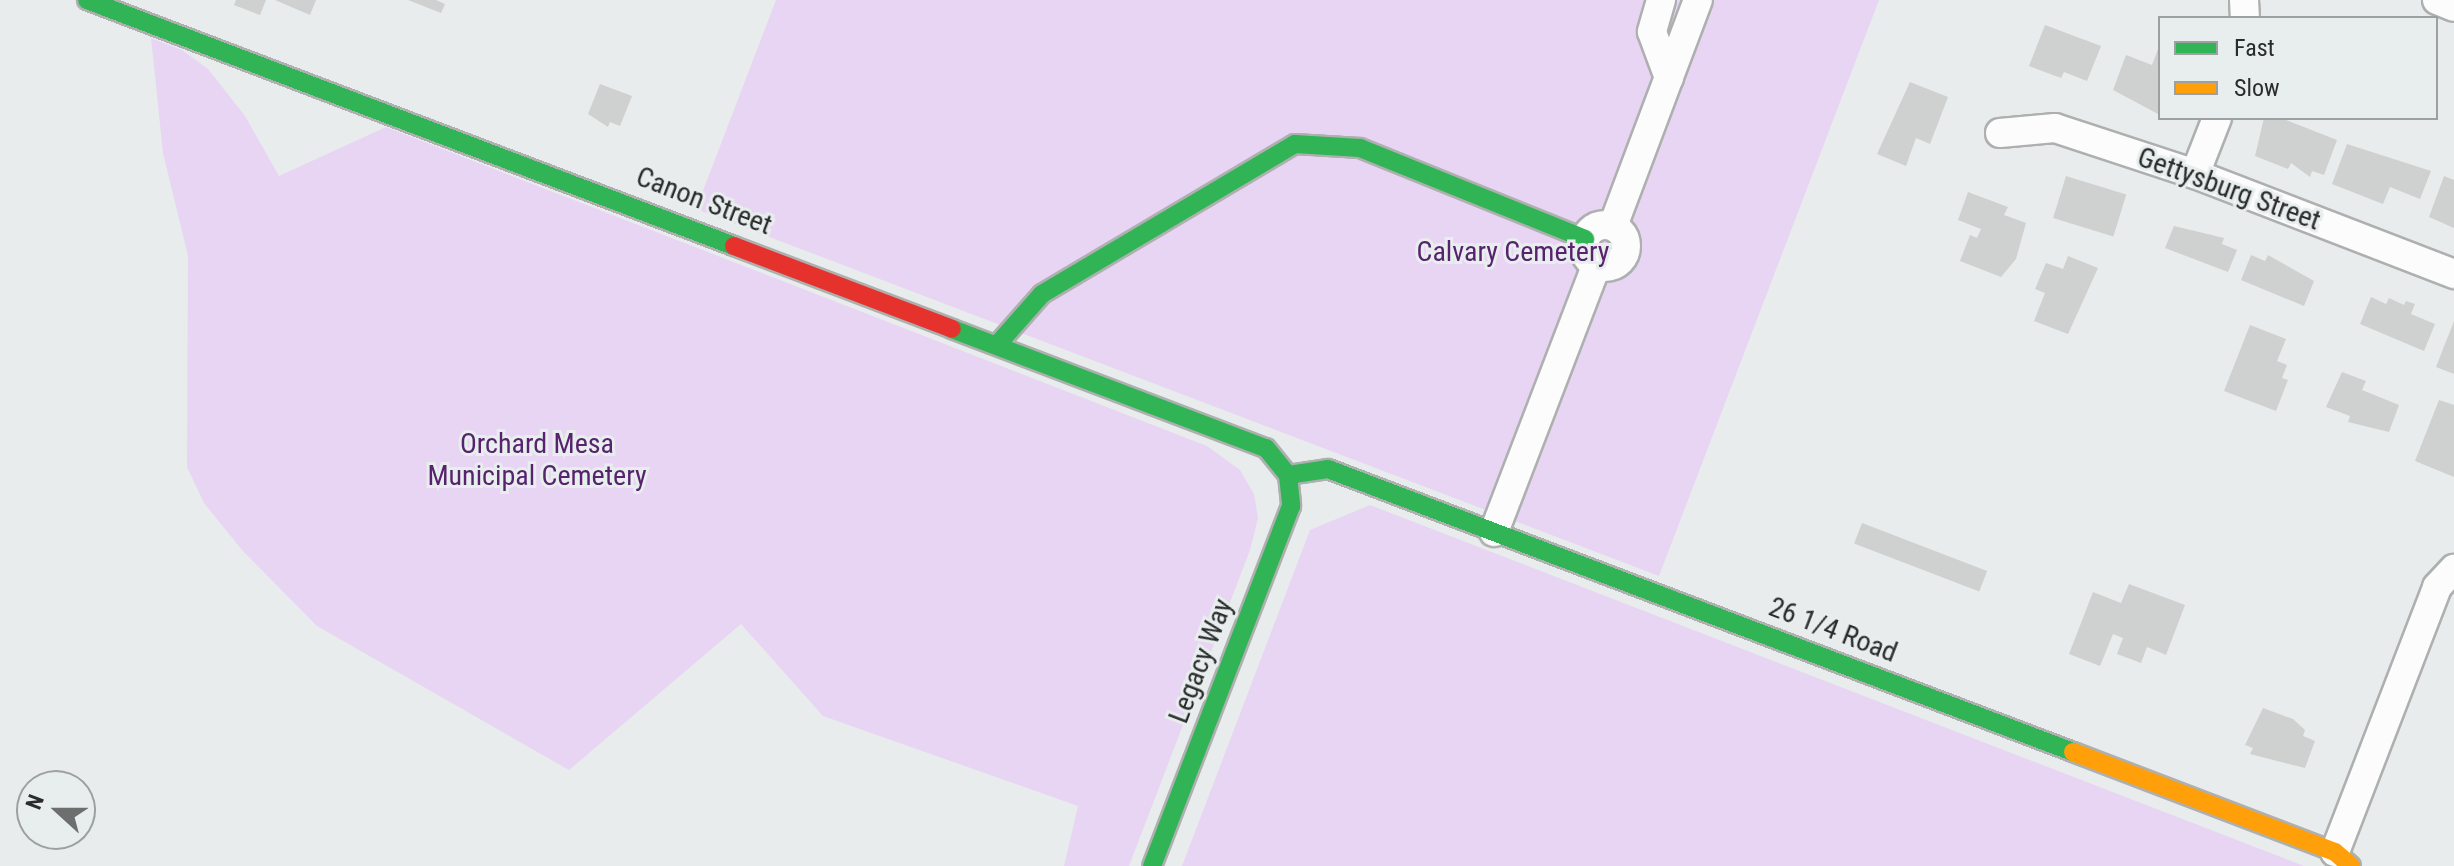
<!DOCTYPE html>
<html>
<head>
<meta charset="utf-8">
<style>
	body { margin:0 }
	#map { position:relative; width:2454px; height:866px; overflow:hidden; background:#e9ecec; font-family:"Roboto Condensed",sans-serif }
	div>[style] { position:absolute }
	.green>* { inset:0; background:#e7d5f3 }
	.building>* { inset:0; background:#cfd0d0; transform-origin:0 0 }
	.roads { filter:drop-shadow(2px 0 #aeb0b0) drop-shadow(-2px 0 #aeb0b0) drop-shadow(0 2px #aeb0b0) drop-shadow(0 -2px #aeb0b0) }
	.street>* { height:28px; margin:-14px; padding:0 14px; transform-origin:14px; border-radius:14px; background:#fcfcfc }
	.street>.ring { margin:-14px; padding:0; box-sizing:content-box; background:none; border:28px solid #fcfcfc; border-radius:50% }
	.fast>* { height:18px; margin:-9px; padding:0 9px; transform-origin:9px; border-radius:9px; background:#30b455 }
	.slow>* { height:18px; margin:-9px; padding:0 9px; transform-origin:9px; border-radius:9px; background:#ff9f0a }
	.jam>* { height:18px; margin:-9px; padding:0 9px; transform-origin:9px; border-radius:9px; background:#e5322d }
	span { translate:-50% -50%; white-space:nowrap; text-align:center; line-height:1.15; -webkit-text-stroke:6px #e8eded; paint-order:stroke }
	.street-label { font-size:28px; color:#2a2c2c }
	.park-label { font-size:28px; color:#57226e }
	.legend { position:absolute; left:2158px; top:16px; width:280px; height:104px; box-sizing:border-box; background:#e8eded; border:2px solid #9ca0a0; margin:0; padding:10px 14px; list-style:none; font-size:24px; color:#2a2c2c }
	.legend li { display:flex; align-items:center; gap:16px; height:40px }
	.legend b { width:40px; border:2px solid #9ca0a0 }
	.north { position:absolute; left:16px; top:770px; width:80px; height:80px; box-sizing:border-box; background:#e8eded; border:2px solid #9ca0a0; border-radius:50%; rotate:291deg; font-size:22px; font-weight:700; line-height:32px; text-align:center; color:#2a2c2c }
	.north::after { content:''; display:block; margin:auto; width:28px; height:36px; background:#6d6f6f; clip-path:polygon(50% 0,100% 100%,50% 72%,0 100%) }
</style>
</head>
<body>
<div id="map">
	<div class="green">
		<i style="clip-path:polygon(776px 0,1879px 0,1659px 576px,696px 209px)"></i>
		<i style="clip-path:polygon(151px 38px,182px 50px,208px 69px,245px 116px,279px 176px,386px 127px,1207px 446px,1240px 470px,1254px 494px,1258px 518px,1250px 550px,1129px 866px,1064px 866px,1078px 806px,823px 716px,741px 624px,569px 770px,317px 626px,242px 550px,204px 503px,187px 467px,188px 256px,163px 153px)"></i>
		<i style="clip-path:polygon(1370px 505px,2304px 866px,1182px 866px,1310px 530px)"></i>
	</div>
	<div class="building">
		<i style="clip-path:polygon(236px 0,266px 0,260px 15px,234px 5px)"></i>
		<i style="clip-path:polygon(275px 0,316px 0,310px 15px)"></i>
		<i style="clip-path:polygon(408px 0,436px 0,445px 4px,441px 13px)"></i>
		<i style="clip-path:polygon(2045px 25px,2101px 46px,2087px 81px,2064px 72px,2061px 78px,2029px 66px)"></i>
		<i style="clip-path:polygon(2160px 44px,2160px 115px,2113px 90px,2126px 55px,2152px 65px)"></i>
		<i style="clip-path:polygon(1910px 82px,1948px 97px,1930px 144px,1916px 138px,1906px 166px,1877px 154px)"></i>
		<i style="clip-path:polygon(600px 84px,632px 96px,620px 126px,610px 122px,608px 127px,588px 114px)"></i>
		<i style="clip-path:polygon(2264px 118px,2281px 118px,2337px 140px,2324px 175px,2312px 171px,2310px 177px,2291px 163px,2288px 169px,2255px 156px)"></i>
		<i style="clip-path:polygon(2347px 144px,2431px 171px,2420px 199px,2390px 187px,2383px 204px,2332px 184px)"></i>
		<i style="left:2066px;top:176px;width:63px;height:44px;rotate:17deg"></i>
		<i style="clip-path:polygon(2444px 176px,2454px 180px,2454px 228px,2429px 217px)"></i>
		<i style="clip-path:polygon(1968px 192px,2008px 207px,2004px 215px,2026px 223px,2016px 259px,2001px 277px,1960px 261px,1970px 235px,1977px 238px,1981px 229px,1958px 220px)"></i>
		<i style="clip-path:polygon(2174px 226px,2224px 238px,2222px 244px,2237px 250px,2228px 272px,2165px 248px)"></i>
		<i style="clip-path:polygon(2251px 255px,2265px 261px,2268px 255px,2314px 281px,2304px 306px,2241px 280px)"></i>
		<i style="clip-path:polygon(2068px 256px,2098px 268px,2068px 334px,2034px 321px,2045px 293px,2035px 289px,2046px 263px,2063px 269px)"></i>
		<i style="clip-path:polygon(2371px 297px,2386px 304px,2389px 298px,2404px 305px,2406px 301px,2415px 304px,2411px 314px,2435px 324px,2424px 351px,2360px 324px)"></i>
		<i style="clip-path:polygon(2454px 321px,2454px 374px,2436px 367px)"></i>
		<i style="clip-path:polygon(2250px 325px,2286px 339px,2277px 361px,2287px 365px,2282px 378px,2288px 380px,2276px 411px,2224px 391px)"></i>
		<i style="clip-path:polygon(2342px 372px,2366px 381px,2362px 390px,2399px 405px,2389px 432px,2348px 422px,2350px 416px,2326px 407px)"></i>
		<i style="clip-path:polygon(2439px 400px,2454px 405px,2454px 477px,2415px 461px)"></i>
		<i style="left:1862px;top:523px;width:134px;height:22px;rotate:21deg"></i>
		<i style="clip-path:polygon(2129px 584px,2185px 605px,2166px 655px,2147px 647px,2141px 663px,2117px 654px,2123px 638px,2113px 634px,2100px 666px,2069px 654px,2093px 592px,2121px 603px)"></i>
		<i style="clip-path:polygon(2263px 708px,2293px 719px,2305px 730px,2303px 736px,2315px 741px,2305px 768px,2250px 754px,2253px 748px,2245px 745px)"></i>
	</div>
	<div class="roads">
		<div class="street">
			<i style="left:1661px;top:0;width:33px;rotate:106deg"></i>
			<i style="left:1652px;top:32px;width:49px;rotate:69.7deg"></i>
			<i style="left:2244px;top:0;width:18px;rotate:87deg"></i>
			<i style="left:2437px;top:0;width:18px;rotate:22deg"></i>
			<i style="left:2000px;top:133px;width:55px;rotate:-5.2deg"></i>
			<i style="left:2055px;top:128px;width:147px;rotate:18.2deg"></i>
			<i style="left:2195px;top:174px;width:278px;rotate:21.1deg"></i>
			<i style="left:2195px;top:174px;width:60px;rotate:-68.6deg"></i>
			<i class="ring" style="left:1584px;top:225px;width:14px;height:14px"></i>
			<i style="left:1613px;top:226px;width:241px;rotate:-69.4deg"></i>
			<i style="left:1494px;top:532px;width:285px;rotate:-69deg"></i>
			<i style="left:2335px;top:852px;width:284px;rotate:-68.9deg"></i>
			<i style="left:2437px;top:587px;width:25px;rotate:-47deg"></i>
		</div>
		<div class="fast">
			<i style="left:87px;top:0;width:692px;rotate:20.82deg"></i>
			<i style="left:952px;top:329px;width:336px;rotate:20.8deg"></i>
			<i style="left:1266px;top:448px;width:35px;rotate:51deg"></i>
			<i style="left:1288px;top:475px;width:31px;rotate:84deg"></i>
			<i style="left:1291px;top:506px;width:386px;rotate:111.1deg"></i>
			<i style="left:997px;top:345px;width:68px;rotate:-48.6deg"></i>
			<i style="left:1042px;top:294px;width:294px;rotate:-30.7deg"></i>
			<i style="left:1295px;top:144px;width:65px;rotate:3.5deg"></i>
			<i style="left:1360px;top:148px;width:243px;rotate:22deg"></i>
			<i style="left:1288px;top:475px;width:40px;rotate:-8.5deg"></i>
			<i style="left:1328px;top:469px;width:797px;rotate:20.8deg"></i>
		</div>
		<div class="slow">
			<i style="left:2073px;top:752px;width:280px;rotate:20.9deg"></i>
			<i style="left:2335px;top:852px;width:21px;rotate:41deg"></i>
		</div>
		<div class="jam">
			<i style="left:734px;top:246px;width:233px;rotate:20.8deg"></i>
		</div>
	</div>
	<div class="street-label">
		<span style="left:2229px;top:189px;rotate:20deg">Gettysburg Street</span>
		<span style="left:704px;top:201px;rotate:21deg">Canon Street</span>
		<span style="left:1833px;top:630px;rotate:21deg">26 1/4 Road</span>
		<span style="left:1201px;top:661px;rotate:-69deg">Legacy Way</span>
	</div>
	<div class="park-label">
		<span style="left:1513px;top:252px">Calvary Cemetery</span>
		<span style="left:537px;top:460px">Orchard Mesa<br>Municipal Cemetery</span>
	</div>
	<ul class="legend">
	<li><b style="height:10px;background:#30b455"></b>Fast</li>
	<li><b style="height:10px;background:#ff9f0a"></b>Slow</li>
	</ul>
	<div class="north">N</div>
</div>
</body>
</html>
